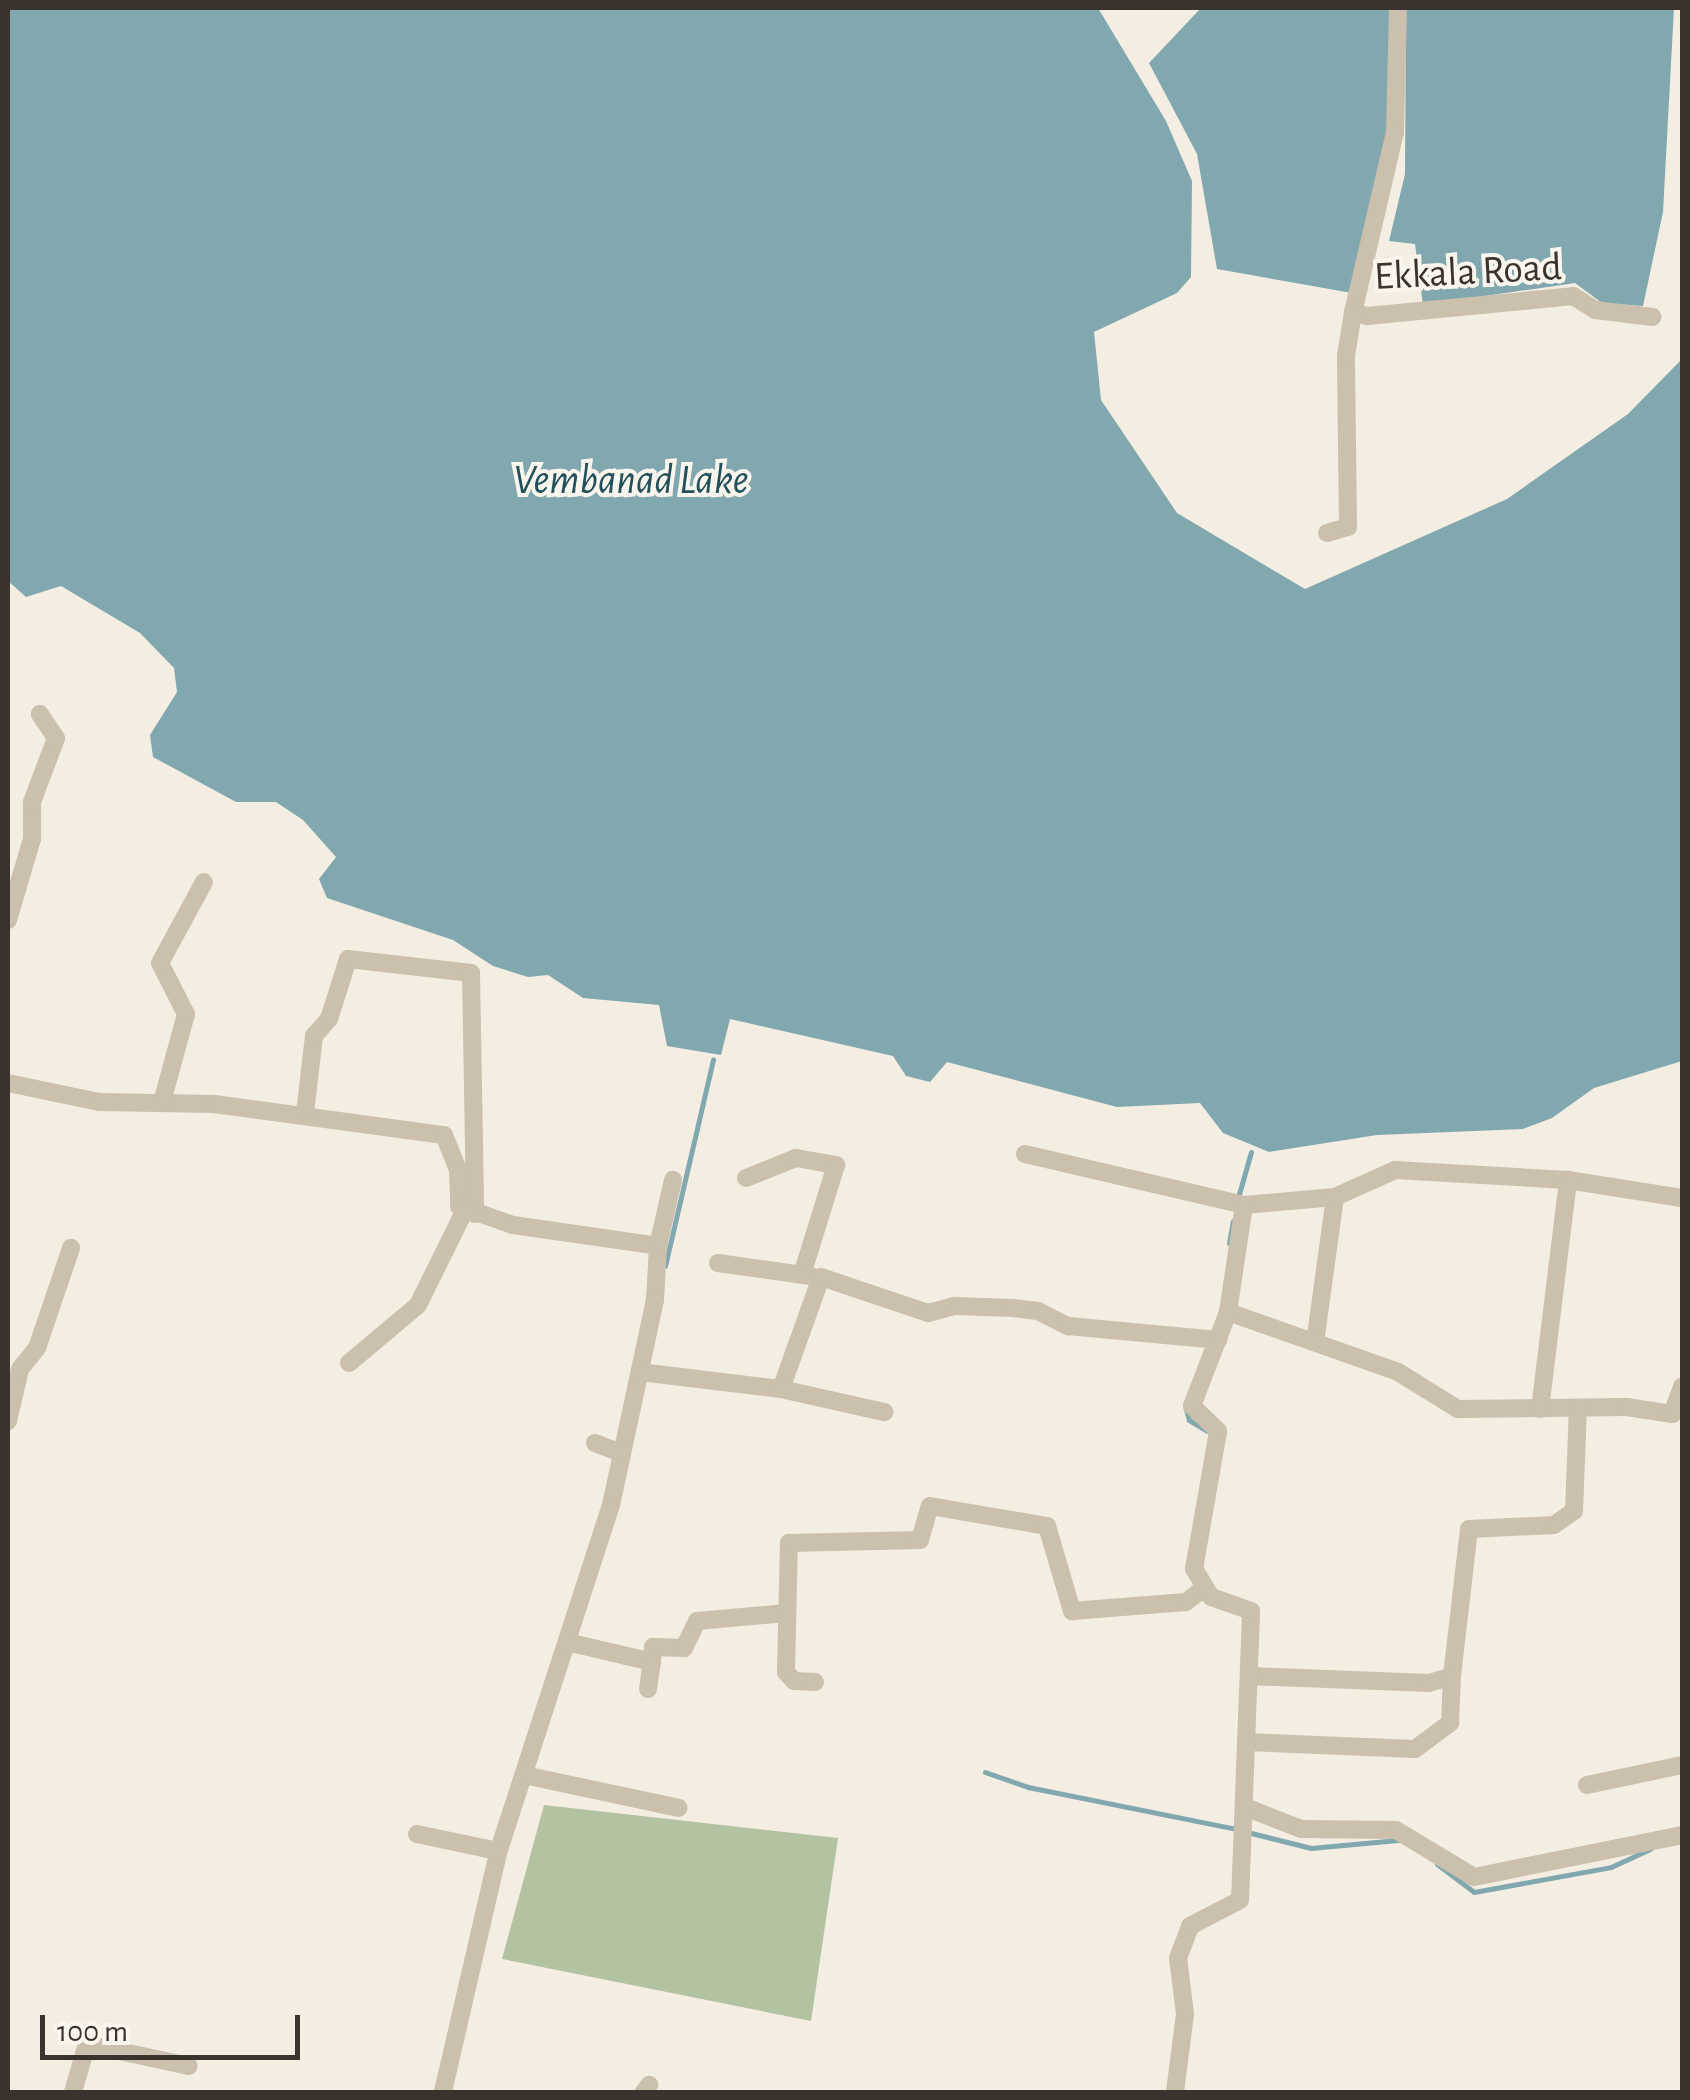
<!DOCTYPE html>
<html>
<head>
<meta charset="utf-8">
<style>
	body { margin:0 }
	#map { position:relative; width:1690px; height:2100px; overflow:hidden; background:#f3ede2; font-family:"Alegreya Sans",sans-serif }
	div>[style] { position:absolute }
	.green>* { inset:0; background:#b3c2a1 }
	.water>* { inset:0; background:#81a8af }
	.stream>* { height:5px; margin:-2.5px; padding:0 2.5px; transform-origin:2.5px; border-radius:2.5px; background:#81a8af }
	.minor>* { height:18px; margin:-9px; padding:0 9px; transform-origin:9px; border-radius:9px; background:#cbbfad }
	span { translate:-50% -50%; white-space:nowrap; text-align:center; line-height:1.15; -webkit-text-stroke:8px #faf6ee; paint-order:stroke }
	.street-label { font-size:40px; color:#3a322c }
	.water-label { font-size:42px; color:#22505b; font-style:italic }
	.frame { position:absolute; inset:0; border:10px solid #3a322c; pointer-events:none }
	.scale { position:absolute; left:40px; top:2015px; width:260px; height:45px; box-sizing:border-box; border:5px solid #3a322c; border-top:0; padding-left:12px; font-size:30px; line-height:35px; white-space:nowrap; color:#3a322c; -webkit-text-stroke:8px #faf6ee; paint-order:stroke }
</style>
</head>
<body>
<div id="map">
	<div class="green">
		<i style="clip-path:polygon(544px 1805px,838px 1838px,811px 2021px,502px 1959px)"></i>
	</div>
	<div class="water">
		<i style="clip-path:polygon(8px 8px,1098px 8px,1166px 121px,1192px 181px,1191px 277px,1177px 293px,1094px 332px,1101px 400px,1177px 513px,1305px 589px,1507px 499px,1628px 414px,1682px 359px,1682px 1061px,1594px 1088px,1552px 1118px,1523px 1129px,1377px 1135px,1269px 1152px,1223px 1133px,1200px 1103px,1117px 1107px,947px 1062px,930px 1082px,906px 1076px,893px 1056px,730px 1019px,721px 1055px,667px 1046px,659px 1005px,583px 998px,548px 975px,528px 977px,493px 966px,453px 940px,327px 898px,319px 879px,336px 857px,303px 820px,276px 802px,236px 802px,153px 757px,150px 735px,177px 692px,174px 668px,140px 633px,61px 586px,26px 597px,8px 581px)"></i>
		<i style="clip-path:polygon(1201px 8px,1392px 8px,1392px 121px,1352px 293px,1217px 269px,1197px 154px,1149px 63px)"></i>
		<i style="clip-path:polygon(1406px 8px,1674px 8px,1663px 212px,1643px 306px,1602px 303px,1575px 283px,1423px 305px,1415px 244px,1389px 241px,1405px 174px)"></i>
	</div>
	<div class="stream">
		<i style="left:1237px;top:1201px;width:51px;rotate:-74.1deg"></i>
		<i style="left:1229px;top:1243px;width:22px;rotate:-80deg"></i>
		<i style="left:665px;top:1266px;width:212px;rotate:-76.9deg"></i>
		<i style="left:1186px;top:1409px;width:11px;rotate:75deg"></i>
		<i style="left:1189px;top:1420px;width:21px;rotate:31deg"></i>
		<i style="left:985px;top:1772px;width:46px;rotate:19.2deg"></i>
		<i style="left:1028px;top:1787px;width:212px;rotate:11.4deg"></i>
		<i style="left:1247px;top:1832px;width:66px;rotate:14deg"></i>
		<i style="left:1311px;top:1848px;width:87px;rotate:-5.3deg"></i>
		<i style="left:1437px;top:1864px;width:46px;rotate:37.1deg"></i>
		<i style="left:1474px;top:1892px;width:139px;rotate:-10.3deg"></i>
		<i style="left:1611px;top:1867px;width:43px;rotate:-24.8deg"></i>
	</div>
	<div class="minor">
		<i style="left:1398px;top:8px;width:124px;rotate:91.4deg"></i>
		<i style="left:1395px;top:132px;width:185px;rotate:103.1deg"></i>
		<i style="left:1353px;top:312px;width:15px;rotate:16deg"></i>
		<i style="left:1367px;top:316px;width:207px;rotate:-5.5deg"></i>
		<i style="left:1573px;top:296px;width:26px;rotate:32deg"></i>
		<i style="left:1595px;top:310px;width:58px;rotate:6.9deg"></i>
		<i style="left:1327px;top:533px;width:22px;rotate:-16deg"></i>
		<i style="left:1348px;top:527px;width:171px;rotate:-90.7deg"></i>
		<i style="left:1346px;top:356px;width:45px;rotate:-81deg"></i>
		<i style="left:8px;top:920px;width:84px;rotate:-73.5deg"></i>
		<i style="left:32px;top:839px;width:37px;rotate:-90deg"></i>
		<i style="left:32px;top:802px;width:68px;rotate:-69.4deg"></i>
		<i style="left:56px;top:738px;width:29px;rotate:-124deg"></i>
		<i style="left:8px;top:1083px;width:93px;rotate:11.8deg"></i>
		<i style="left:99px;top:1102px;width:115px;rotate:1deg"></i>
		<i style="left:214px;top:1104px;width:232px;rotate:7.7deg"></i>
		<i style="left:444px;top:1135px;width:37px;rotate:68deg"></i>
		<i style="left:458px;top:1169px;width:37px;rotate:88deg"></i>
		<i style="left:459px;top:1206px;width:57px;rotate:19.4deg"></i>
		<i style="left:513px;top:1225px;width:147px;rotate:8.2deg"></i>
		<i style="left:658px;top:1246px;width:54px;rotate:93.2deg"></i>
		<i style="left:655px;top:1300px;width:210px;rotate:102.1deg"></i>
		<i style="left:611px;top:1505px;width:362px;rotate:108deg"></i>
		<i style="left:499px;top:1849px;width:249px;rotate:103deg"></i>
		<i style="left:162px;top:1102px;width:91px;rotate:-74.7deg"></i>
		<i style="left:186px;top:1014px;width:57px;rotate:-117deg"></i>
		<i style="left:160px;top:963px;width:92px;rotate:-61.5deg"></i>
		<i style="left:305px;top:1113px;width:78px;rotate:-83.3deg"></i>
		<i style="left:314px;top:1036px;width:23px;rotate:-49deg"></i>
		<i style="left:329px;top:1019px;width:63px;rotate:-72.4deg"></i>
		<i style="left:348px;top:959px;width:124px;rotate:6.5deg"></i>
		<i style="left:471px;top:973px;width:241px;rotate:89deg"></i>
		<i style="left:1025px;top:1154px;width:225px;rotate:13.1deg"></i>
		<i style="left:1244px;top:1205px;width:91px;rotate:-5deg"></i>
		<i style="left:1335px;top:1197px;width:147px;rotate:97.8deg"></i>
		<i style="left:746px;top:1178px;width:54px;rotate:-21.8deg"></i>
		<i style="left:796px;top:1158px;width:41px;rotate:9.9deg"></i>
		<i style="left:836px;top:1165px;width:115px;rotate:107.2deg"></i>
		<i style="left:1335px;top:1197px;width:66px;rotate:-24.2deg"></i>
		<i style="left:1395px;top:1170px;width:173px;rotate:3.3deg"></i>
		<i style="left:1568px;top:1180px;width:115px;rotate:9deg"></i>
		<i style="left:658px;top:1246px;width:68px;rotate:-77.2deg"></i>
		<i style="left:718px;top:1263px;width:94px;rotate:8deg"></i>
		<i style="left:1228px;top:1312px;width:180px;rotate:19.4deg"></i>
		<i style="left:1398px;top:1372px;width:70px;rotate:31.7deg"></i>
		<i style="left:1458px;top:1409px;width:169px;rotate:-0.7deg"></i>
		<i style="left:1627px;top:1407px;width:46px;rotate:8.8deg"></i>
		<i style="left:1672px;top:1414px;width:29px;rotate:-70deg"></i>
		<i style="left:349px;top:1363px;width:90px;rotate:-40deg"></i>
		<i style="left:418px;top:1305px;width:106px;rotate:-63.7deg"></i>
		<i style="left:640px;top:1372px;width:142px;rotate:6.9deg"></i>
		<i style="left:781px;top:1389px;width:119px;rotate:-70.3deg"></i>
		<i style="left:821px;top:1277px;width:113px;rotate:18.6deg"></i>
		<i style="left:928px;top:1313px;width:28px;rotate:-15deg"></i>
		<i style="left:955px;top:1306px;width:58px;rotate:2deg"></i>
		<i style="left:1013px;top:1308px;width:25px;rotate:7deg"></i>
		<i style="left:1038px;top:1311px;width:34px;rotate:27deg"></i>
		<i style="left:1068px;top:1326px;width:151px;rotate:5.3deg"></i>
		<i style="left:781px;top:1389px;width:106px;rotate:12.6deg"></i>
		<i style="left:1540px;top:1409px;width:231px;rotate:-83deg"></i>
		<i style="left:8px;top:1421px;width:53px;rotate:-77deg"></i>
		<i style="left:20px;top:1369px;width:27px;rotate:-51deg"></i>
		<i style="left:37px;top:1348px;width:106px;rotate:-71.2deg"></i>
		<i style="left:595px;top:1443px;width:28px;rotate:21deg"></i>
		<i style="left:567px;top:1642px;width:87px;rotate:13.2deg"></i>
		<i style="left:652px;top:1662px;width:15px;rotate:-86deg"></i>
		<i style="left:653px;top:1647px;width:31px;rotate:2deg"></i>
		<i style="left:684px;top:1648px;width:30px;rotate:-64deg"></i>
		<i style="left:697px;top:1621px;width:89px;rotate:-5.1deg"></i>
		<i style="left:1249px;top:1676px;width:180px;rotate:2.2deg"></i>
		<i style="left:1429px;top:1683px;width:24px;rotate:-17deg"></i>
		<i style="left:1452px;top:1676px;width:148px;rotate:-83.4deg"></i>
		<i style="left:1469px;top:1529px;width:85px;rotate:-2.7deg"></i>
		<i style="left:1554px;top:1525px;width:24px;rotate:-35deg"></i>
		<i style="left:1574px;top:1511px;width:103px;rotate:-87.8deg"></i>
		<i style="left:815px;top:1682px;width:21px;rotate:-177deg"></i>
		<i style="left:794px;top:1681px;width:12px;rotate:-132deg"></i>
		<i style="left:786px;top:1672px;width:129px;rotate:-88.7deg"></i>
		<i style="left:789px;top:1543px;width:131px;rotate:-1.3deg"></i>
		<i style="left:920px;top:1540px;width:35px;rotate:-74deg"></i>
		<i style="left:930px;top:1506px;width:119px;rotate:9.7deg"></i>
		<i style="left:1047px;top:1526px;width:89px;rotate:73.6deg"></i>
		<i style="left:1072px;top:1611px;width:114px;rotate:-4.5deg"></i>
		<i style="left:1186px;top:1602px;width:24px;rotate:-38deg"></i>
		<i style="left:648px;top:1689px;width:27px;rotate:-82deg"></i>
		<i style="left:1246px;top:1742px;width:169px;rotate:2.4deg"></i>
		<i style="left:1415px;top:1749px;width:44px;rotate:-36.6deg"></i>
		<i style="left:1450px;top:1723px;width:47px;rotate:-87.6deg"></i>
		<i style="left:524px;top:1775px;width:158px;rotate:12deg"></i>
		<i style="left:1587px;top:1785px;width:97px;rotate:-11.9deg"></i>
		<i style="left:1245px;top:1807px;width:60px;rotate:21.4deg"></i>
		<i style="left:1301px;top:1829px;width:95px;rotate:0.6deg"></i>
		<i style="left:1396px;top:1830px;width:91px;rotate:31.1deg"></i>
		<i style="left:1474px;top:1877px;width:212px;rotate:-11.4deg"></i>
		<i style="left:417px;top:1834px;width:83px;rotate:11.9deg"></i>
		<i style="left:73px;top:2092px;width:50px;rotate:-73.7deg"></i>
		<i style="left:87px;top:2044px;width:104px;rotate:12.2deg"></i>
		<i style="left:644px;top:2092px;width:9px;rotate:-54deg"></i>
		<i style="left:1175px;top:2092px;width:79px;rotate:-82.7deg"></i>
		<i style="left:1185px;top:2014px;width:56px;rotate:-97.1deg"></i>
		<i style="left:1178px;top:1958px;width:34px;rotate:-69deg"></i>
		<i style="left:1190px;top:1926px;width:56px;rotate:-27.5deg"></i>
		<i style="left:1240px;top:1900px;width:289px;rotate:-87.8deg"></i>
		<i style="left:1251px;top:1611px;width:42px;rotate:-160.7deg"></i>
		<i style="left:1211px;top:1597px;width:33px;rotate:-121deg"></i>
		<i style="left:1194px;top:1569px;width:140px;rotate:-80.1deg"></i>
		<i style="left:1218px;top:1431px;width:36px;rotate:-136deg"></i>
		<i style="left:1192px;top:1406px;width:101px;rotate:-69deg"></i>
		<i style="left:1228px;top:1312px;width:108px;rotate:-81.5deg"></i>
	</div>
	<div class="street-label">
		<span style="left:1468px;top:272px;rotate:-3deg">Ekkala Road</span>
	</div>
	<div class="water-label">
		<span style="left:631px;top:480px">Vembanad Lake</span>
	</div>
	<div class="frame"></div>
	<div class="scale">100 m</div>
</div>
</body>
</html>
